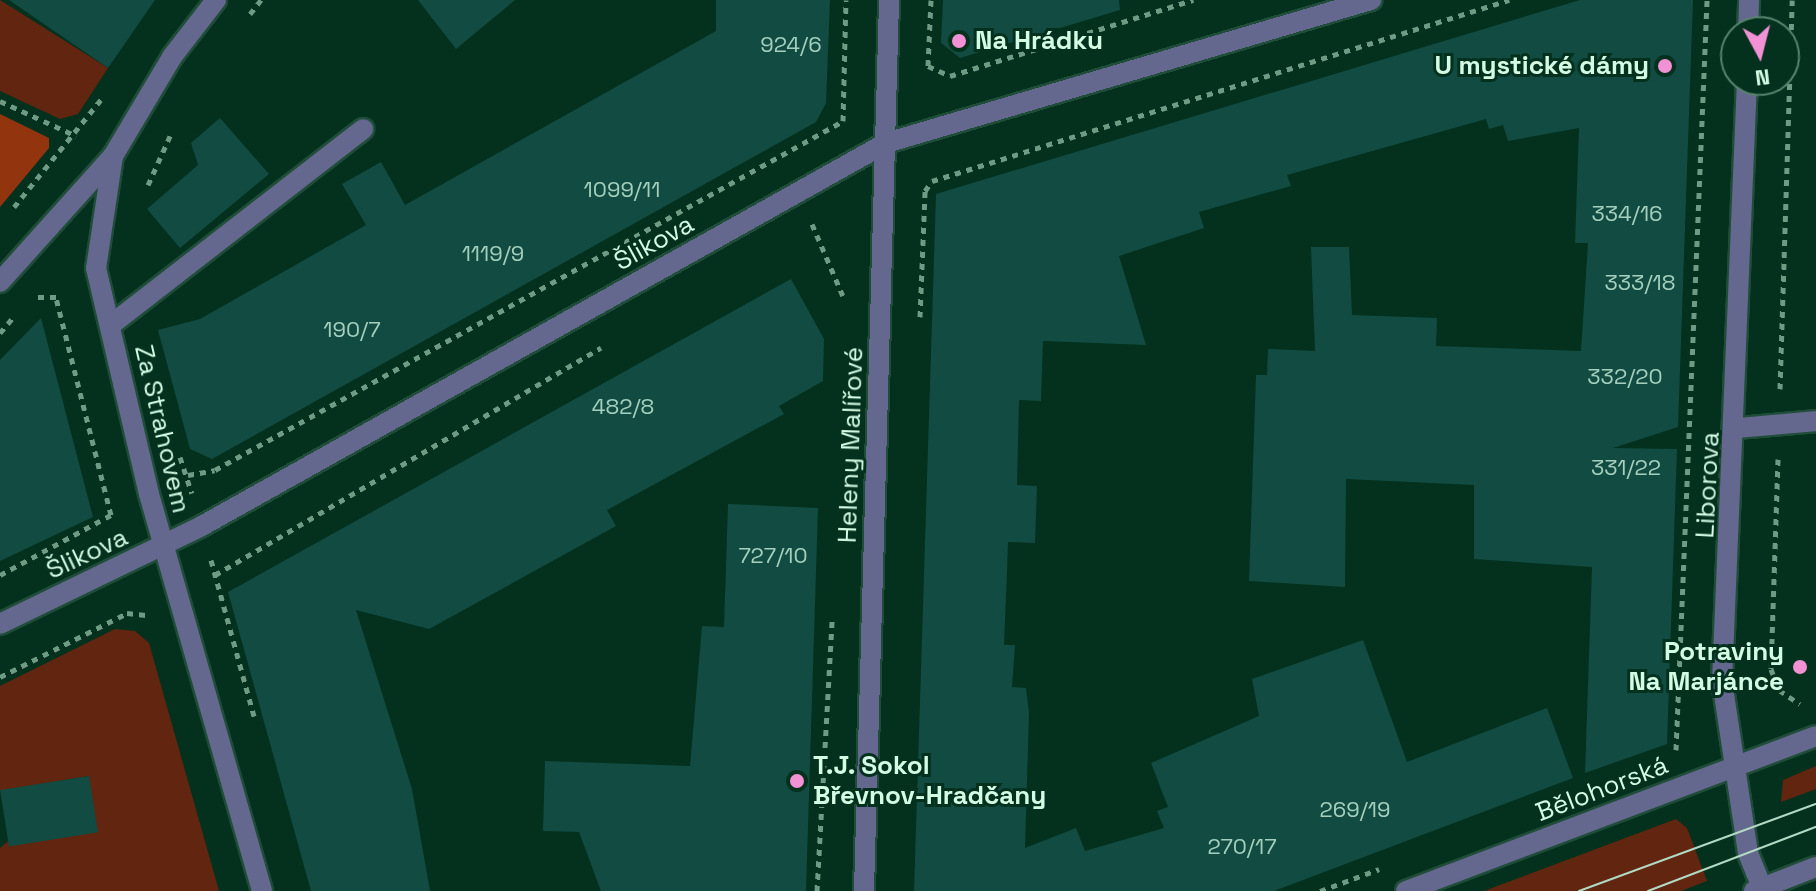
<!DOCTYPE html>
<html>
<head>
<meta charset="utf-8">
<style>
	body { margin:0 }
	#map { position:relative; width:1816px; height:891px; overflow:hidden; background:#03311d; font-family:"Space Grotesk",sans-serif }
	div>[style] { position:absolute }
	.green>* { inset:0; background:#62250f }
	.forest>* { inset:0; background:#92350e }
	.building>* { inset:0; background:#114b42; transform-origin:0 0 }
	.path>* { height:5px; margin-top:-2.5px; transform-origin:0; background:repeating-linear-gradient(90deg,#6f9a84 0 6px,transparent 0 12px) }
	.roads { filter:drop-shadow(2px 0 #204d39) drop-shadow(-2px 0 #204d39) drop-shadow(0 2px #204d39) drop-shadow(0 -2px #204d39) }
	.service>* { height:20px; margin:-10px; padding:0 10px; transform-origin:10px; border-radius:10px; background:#64688e }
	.minor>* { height:20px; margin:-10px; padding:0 10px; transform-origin:10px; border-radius:10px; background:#64688e }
	.tertiary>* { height:20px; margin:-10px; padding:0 10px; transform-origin:10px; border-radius:10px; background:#64688e }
	.tram>* { height:2px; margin:-1px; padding:0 1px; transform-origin:1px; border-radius:1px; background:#b1d9c3 }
	.dots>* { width:22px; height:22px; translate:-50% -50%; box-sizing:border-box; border:4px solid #03311d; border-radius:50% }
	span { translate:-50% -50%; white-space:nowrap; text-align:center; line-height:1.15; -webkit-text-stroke:6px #03311d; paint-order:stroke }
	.number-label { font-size:22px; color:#a3cfbc }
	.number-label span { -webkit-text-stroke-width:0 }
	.poi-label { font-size:26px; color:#d4fbe4; font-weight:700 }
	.left { translate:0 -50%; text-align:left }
	.right { translate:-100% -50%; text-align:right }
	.street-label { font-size:26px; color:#d4fbe4 }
	.north { position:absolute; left:1720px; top:16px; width:80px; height:80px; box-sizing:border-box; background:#03311d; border:2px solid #57826d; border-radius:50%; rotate:173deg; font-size:22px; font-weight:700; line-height:32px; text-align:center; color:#d4fbe4 }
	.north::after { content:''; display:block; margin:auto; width:28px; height:36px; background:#f391d5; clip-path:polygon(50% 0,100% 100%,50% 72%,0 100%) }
</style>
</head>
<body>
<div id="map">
	<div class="green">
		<i style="clip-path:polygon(0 0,108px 68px,78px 114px,60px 119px,0 91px)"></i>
		<i style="clip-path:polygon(115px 629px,135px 631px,149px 643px,219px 891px,0 891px,0 848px,89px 776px,0 791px,0 686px)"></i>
		<i style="clip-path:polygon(1816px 766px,1816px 789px,1781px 802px,1783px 780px)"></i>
		<i style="clip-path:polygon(1676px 819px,1687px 828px,1707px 881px,1681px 891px,1484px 891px)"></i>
	</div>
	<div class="forest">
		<i style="clip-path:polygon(0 114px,49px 138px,49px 148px,0 207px)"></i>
	</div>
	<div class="building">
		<i style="clip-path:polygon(9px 0,155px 0,108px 68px)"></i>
		<i style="clip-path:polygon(418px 0,515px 0,456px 49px)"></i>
		<i style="clip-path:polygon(716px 0,830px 0,826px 103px,816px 122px,212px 459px,190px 449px,158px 330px,200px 319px,366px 225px,342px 184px,381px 162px,405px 205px,716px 31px)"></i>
		<i style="clip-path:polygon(943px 0,1119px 0,1120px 10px,960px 58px,941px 43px)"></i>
		<i style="clip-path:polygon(1580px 0,1693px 0,1678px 427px,1613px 448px,1677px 449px,1667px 744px,1585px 773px,1592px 567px,1474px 559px,1474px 485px,1346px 479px,1345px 587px,1249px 581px,1256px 375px,1267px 375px,1268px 349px,1315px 351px,1311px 247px,1349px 247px,1352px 315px,1437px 318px,1436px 346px,1581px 351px,1588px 243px,1575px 243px,1579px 128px,1508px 141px,1503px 125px,1489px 129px,1486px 119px,1287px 175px,1291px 186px,1199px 212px,1204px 228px,1119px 256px,1146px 345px,1043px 341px,1041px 401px,1019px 400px,1017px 485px,1037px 486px,1035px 543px,1008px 542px,1007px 571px,1004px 645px,1015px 645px,1012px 687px,1026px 688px,1029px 713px,1025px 848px,1076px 828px,1085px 851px,1164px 828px,1157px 811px,1168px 807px,1151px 763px,1259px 716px,1252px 679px,1363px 640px,1407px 762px,1547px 708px,1573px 778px,1274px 891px,914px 891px,936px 194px)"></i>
		<i style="clip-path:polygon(220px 118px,269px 174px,180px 248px,147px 209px,198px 165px,191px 143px)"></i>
		<i style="clip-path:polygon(791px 279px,824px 339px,823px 381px,779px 406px,784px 414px,607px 510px,616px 526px,429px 629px,356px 610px,412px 789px,430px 891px,311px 891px,228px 592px)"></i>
		<i style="clip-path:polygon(41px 318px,93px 517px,0 561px,0 360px)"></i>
		<i style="clip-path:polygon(728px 504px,818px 508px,806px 891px,601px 891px,579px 832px,543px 831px,545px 761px,690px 766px,702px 626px,724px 627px)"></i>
		<i style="left:89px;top:776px;width:57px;height:90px;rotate:81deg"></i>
	</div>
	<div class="path">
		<i style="left:931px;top:0;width:66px;rotate:92.6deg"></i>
		<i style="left:928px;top:66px;width:24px;rotate:24deg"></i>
		<i style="left:950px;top:76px;width:255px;rotate:-17.4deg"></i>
		<i style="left:250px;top:14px;width:18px;rotate:-52deg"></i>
		<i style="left:0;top:101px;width:84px;rotate:24.7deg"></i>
		<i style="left:148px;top:185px;width:54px;rotate:-65.8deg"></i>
		<i style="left:14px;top:207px;width:141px;rotate:-51deg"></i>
		<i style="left:812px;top:224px;width:78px;rotate:66.7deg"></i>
		<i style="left:920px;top:317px;width:126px;rotate:-87.7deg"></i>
		<i style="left:925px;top:191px;width:12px;rotate:-55deg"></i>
		<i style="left:932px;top:181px;width:605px;rotate:-17.42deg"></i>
		<i style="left:0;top:333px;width:23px;rotate:-50deg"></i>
		<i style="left:1780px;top:389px;width:389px;rotate:-88.2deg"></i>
		<i style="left:180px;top:457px;width:38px;rotate:72deg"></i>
		<i style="left:1778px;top:459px;width:210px;rotate:91.9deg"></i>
		<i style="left:1771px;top:669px;width:22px;rotate:69deg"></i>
		<i style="left:1779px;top:690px;width:25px;rotate:34deg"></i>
		<i style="left:188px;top:475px;width:27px;rotate:-10deg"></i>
		<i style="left:215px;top:470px;width:718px;rotate:-29.06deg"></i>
		<i style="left:843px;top:121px;width:121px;rotate:-88.6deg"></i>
		<i style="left:211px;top:560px;width:162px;rotate:74.6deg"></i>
		<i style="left:0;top:575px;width:126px;rotate:-28.4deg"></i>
		<i style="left:111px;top:515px;width:225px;rotate:-104.2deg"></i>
		<i style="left:56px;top:297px;width:19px;rotate:180deg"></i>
		<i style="left:215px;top:575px;width:448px;rotate:-30.5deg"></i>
		<i style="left:0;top:677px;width:142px;rotate:-26.7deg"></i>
		<i style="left:127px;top:613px;width:19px;rotate:6deg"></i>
		<i style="left:1676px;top:750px;width:751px;rotate:-87.63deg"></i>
		<i style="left:817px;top:891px;width:271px;rotate:-86.8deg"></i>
		<i style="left:1320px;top:891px;width:63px;rotate:-20.4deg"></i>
	</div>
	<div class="roads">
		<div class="service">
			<i style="left:112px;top:324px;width:318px;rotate:-37.8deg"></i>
		</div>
		<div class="minor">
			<i style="left:216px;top:0;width:72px;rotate:127.7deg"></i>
			<i style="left:172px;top:57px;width:115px;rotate:120.8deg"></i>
			<i style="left:113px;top:156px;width:113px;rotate:98.6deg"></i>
			<i style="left:96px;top:268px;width:232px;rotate:76.8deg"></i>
			<i style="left:149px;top:494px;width:413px;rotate:74.1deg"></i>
			<i style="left:1748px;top:32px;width:32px;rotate:-88deg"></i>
			<i style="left:1747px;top:80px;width:602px;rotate:92.38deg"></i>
			<i style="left:1722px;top:681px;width:174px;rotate:81.4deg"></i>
			<i style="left:1748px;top:853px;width:38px;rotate:68deg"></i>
			<i style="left:0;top:282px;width:169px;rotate:-48.1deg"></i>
			<i style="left:1738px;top:428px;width:78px;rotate:-5.1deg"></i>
			<i style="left:0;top:624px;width:222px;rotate:-25.9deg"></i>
			<i style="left:200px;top:527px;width:786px;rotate:-29.24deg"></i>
			<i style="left:886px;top:143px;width:506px;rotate:-16.43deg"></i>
			<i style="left:864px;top:891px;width:891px;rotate:-88.39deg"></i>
		</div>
		<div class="tertiary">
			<i style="left:1406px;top:891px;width:438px;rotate:-20.7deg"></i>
			<i style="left:1754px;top:891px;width:66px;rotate:-21.2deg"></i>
		</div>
	</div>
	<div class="tram">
		<i style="left:1579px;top:891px;width:252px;rotate:-20.2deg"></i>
		<i style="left:1648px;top:891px;width:180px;rotate:-20.9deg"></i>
	</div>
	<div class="dots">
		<i style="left:959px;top:41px;background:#f391d5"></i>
		<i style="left:1665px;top:66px;background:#f391d5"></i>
		<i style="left:1800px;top:667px;background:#f391d5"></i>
		<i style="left:797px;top:781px;background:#f391d5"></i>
	</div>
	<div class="number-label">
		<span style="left:791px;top:45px">924/6</span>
		<span style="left:622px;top:190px">1099/11</span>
		<span style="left:1627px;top:214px">334/16</span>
		<span style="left:493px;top:254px">1119/9</span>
		<span style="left:1640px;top:283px">333/18</span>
		<span style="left:352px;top:330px">190/7</span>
		<span style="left:1625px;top:377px">332/20</span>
		<span style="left:623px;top:407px">482/8</span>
		<span style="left:1626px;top:468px">331/22</span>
		<span style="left:773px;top:556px">727/10</span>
		<span style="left:1355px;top:810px">269/19</span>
		<span style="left:1242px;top:847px">270/17</span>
	</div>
	<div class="poi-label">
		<span class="left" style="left:975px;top:41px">Na Hrádku</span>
		<span class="right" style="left:1649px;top:66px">U mystické dámy</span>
		<span class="right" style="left:1784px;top:667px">Potraviny<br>Na Marjánce</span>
		<span class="left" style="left:813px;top:781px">T.J. Sokol<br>Břevnov-Hradčany</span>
	</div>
	<div class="street-label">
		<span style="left:654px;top:243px;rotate:-29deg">Šlikova</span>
		<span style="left:162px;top:429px;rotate:77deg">Za Strahovem</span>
		<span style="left:851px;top:445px;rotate:-88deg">Heleny Malířové</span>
		<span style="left:1708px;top:485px;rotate:-87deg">Liborova</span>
		<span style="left:87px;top:554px;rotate:-25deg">Šlikova</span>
		<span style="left:1602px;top:789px;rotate:-21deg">Bělohorská</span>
	</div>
	<div class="north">N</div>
</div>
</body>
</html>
